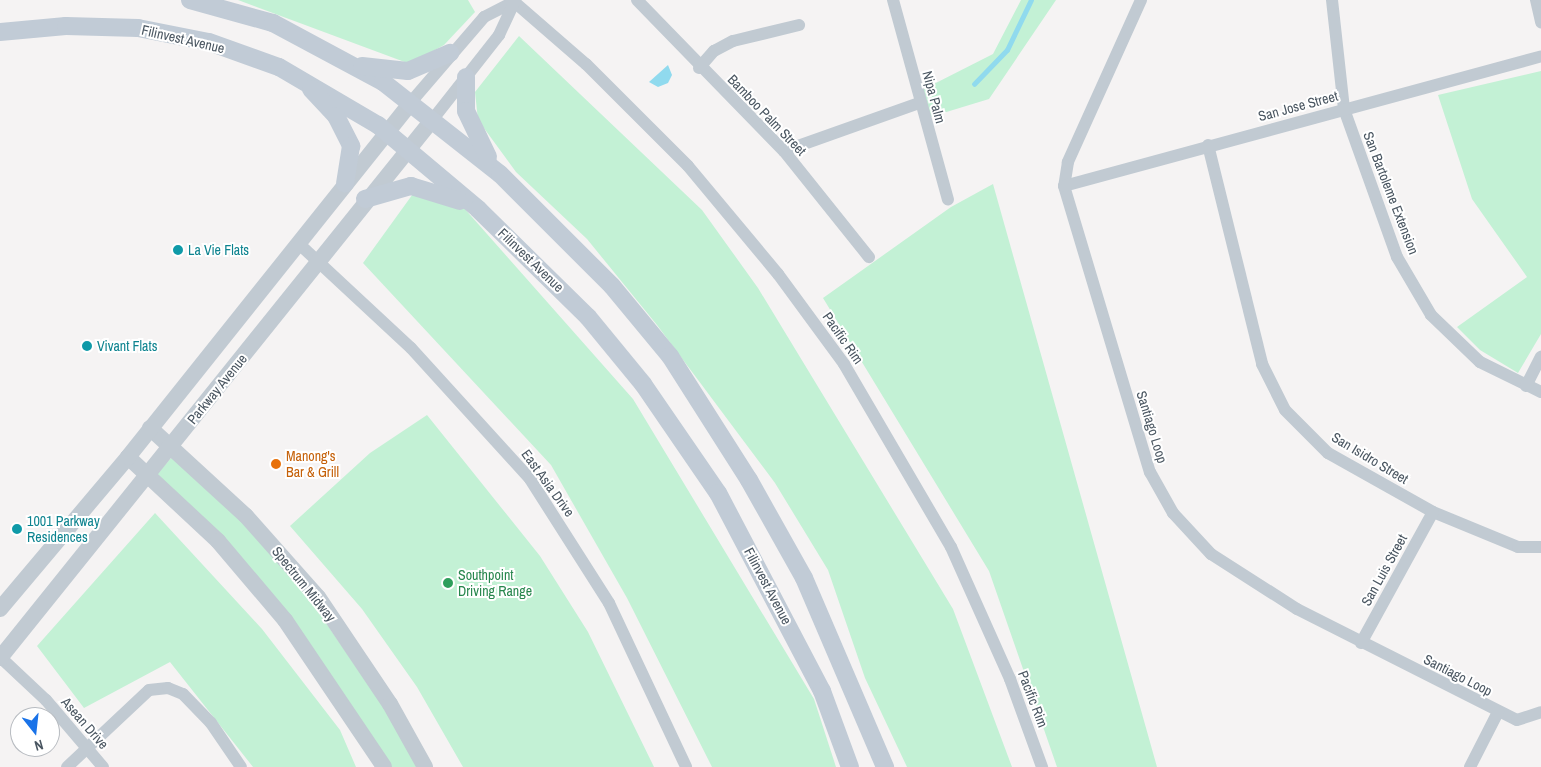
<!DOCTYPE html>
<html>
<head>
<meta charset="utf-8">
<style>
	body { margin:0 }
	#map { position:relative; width:1541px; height:767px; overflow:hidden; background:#f5f3f3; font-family:"Archivo Narrow",sans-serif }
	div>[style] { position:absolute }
	.green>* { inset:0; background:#c3f1d5 }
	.water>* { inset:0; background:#90daee }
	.stream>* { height:4.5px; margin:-2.25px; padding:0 2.25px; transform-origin:2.25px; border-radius:2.25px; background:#90daee }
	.minor>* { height:12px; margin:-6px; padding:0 6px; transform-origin:6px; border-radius:6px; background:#c1cad2 }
	.tertiary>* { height:16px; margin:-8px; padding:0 8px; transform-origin:8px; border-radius:8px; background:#c1cad2 }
	.secondary>* { height:18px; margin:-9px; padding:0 9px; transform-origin:9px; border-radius:9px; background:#c1cbd6 }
	.dots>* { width:14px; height:14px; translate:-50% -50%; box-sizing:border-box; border:2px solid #fff; border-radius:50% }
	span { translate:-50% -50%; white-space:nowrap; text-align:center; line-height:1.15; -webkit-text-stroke:4px #fff; paint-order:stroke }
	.street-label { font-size:14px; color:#4a5661 }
	.culture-label { font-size:14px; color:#0d838f }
	.left { translate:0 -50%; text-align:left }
	.food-label { font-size:14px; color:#c56008 }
	.leisure-label { font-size:14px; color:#27864d }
	.north { position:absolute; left:10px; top:707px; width:50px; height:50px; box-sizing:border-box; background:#fff; border:1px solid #b7bbc0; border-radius:50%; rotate:164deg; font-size:14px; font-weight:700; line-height:20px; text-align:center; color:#4a5661 }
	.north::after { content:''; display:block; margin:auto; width:18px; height:22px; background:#1a73e8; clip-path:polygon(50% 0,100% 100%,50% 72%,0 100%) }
</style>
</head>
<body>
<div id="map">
	<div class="green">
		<i style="clip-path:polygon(238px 0,468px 0,475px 12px,444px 45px,410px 64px)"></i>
		<i style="clip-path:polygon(1021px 0,1056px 0,989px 99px,930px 117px,922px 90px,993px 54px)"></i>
		<i style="clip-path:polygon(519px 36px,702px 210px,758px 288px,953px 609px,1012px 767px,907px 767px,865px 678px,828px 570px,775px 483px,657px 325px,587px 239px,516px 172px,478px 120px,475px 92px)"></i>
		<i style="clip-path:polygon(1541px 71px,1541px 334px,1518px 373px,1480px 350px,1457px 327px,1527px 277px,1472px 199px,1438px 95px)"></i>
		<i style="clip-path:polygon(993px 184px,1157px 767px,1057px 767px,989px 571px,823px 298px,951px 207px)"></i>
		<i style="clip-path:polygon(415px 191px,464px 208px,633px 399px,814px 699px,836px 767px,712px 767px,627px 598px,551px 465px,363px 263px)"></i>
		<i style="clip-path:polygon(427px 415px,540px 556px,588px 632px,654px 767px,463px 767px,417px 687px,362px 609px,290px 526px,370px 453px)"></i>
		<i style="clip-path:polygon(172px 457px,240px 516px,311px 601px,402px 734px,418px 767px,388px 767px,323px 665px,156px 475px)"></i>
		<i style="clip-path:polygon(155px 513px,262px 629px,340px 730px,356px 767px,253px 767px,170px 662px,84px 708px,37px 646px)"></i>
	</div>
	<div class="water">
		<i style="clip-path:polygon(668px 65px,672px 75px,668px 83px,658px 87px,649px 82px)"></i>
	</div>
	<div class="stream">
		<i style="left:974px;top:84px;width:47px;rotate:-45.9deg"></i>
		<i style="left:1007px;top:50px;width:55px;rotate:-64.4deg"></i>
	</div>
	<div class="minor">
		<i style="left:512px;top:0;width:98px;rotate:40.9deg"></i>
		<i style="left:586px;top:64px;width:144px;rotate:45deg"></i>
		<i style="left:688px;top:166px;width:141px;rotate:50.2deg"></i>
		<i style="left:778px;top:274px;width:112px;rotate:53.7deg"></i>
		<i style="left:844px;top:364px;width:212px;rotate:59.7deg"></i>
		<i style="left:951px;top:547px;width:145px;rotate:65.9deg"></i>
		<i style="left:1010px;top:679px;width:94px;rotate:70deg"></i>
		<i style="left:637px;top:0;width:211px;rotate:45.8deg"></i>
		<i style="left:784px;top:151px;width:136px;rotate:51.3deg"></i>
		<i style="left:893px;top:0;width:207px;rotate:74.6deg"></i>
		<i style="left:1141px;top:0;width:178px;rotate:114.3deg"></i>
		<i style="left:1068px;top:162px;width:24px;rotate:99deg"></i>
		<i style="left:1064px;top:186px;width:299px;rotate:73.3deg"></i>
		<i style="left:1150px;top:472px;width:47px;rotate:60.7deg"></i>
		<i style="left:1173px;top:513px;width:56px;rotate:47.2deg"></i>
		<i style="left:1211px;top:554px;width:102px;rotate:32.6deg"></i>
		<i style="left:1297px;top:609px;width:246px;rotate:26.8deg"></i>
		<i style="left:1517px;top:720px;width:25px;rotate:-18deg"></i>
		<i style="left:1332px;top:0;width:110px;rotate:83.7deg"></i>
		<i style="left:1344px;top:109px;width:157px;rotate:70.3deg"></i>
		<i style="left:1397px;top:257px;width:67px;rotate:59.6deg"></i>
		<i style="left:1431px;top:315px;width:68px;rotate:43.8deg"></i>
		<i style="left:1480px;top:362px;width:68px;rotate:26.2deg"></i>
		<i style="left:1536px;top:0;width:23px;rotate:77deg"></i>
		<i style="left:699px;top:68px;width:23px;rotate:-49deg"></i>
		<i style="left:714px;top:51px;width:21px;rotate:-28deg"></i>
		<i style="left:733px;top:41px;width:68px;rotate:-13.6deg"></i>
		<i style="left:411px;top:102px;width:112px;rotate:-49.3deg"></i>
		<i style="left:484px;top:17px;width:34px;rotate:-27deg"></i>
		<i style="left:433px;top:119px;width:107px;rotate:-51.8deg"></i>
		<i style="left:499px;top:35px;width:38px;rotate:-65deg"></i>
		<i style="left:1208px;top:145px;width:226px;rotate:76.1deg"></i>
		<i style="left:1262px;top:364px;width:51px;rotate:63.4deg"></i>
		<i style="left:1285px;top:410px;width:61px;rotate:45deg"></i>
		<i style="left:1328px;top:453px;width:120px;rotate:29.3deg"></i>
		<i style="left:1433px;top:512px;width:92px;rotate:22.4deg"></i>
		<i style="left:1518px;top:547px;width:23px"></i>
		<i style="left:784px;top:151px;width:143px;rotate:-19.6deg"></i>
		<i style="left:1064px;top:186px;width:494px;rotate:-15.2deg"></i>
		<i style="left:298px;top:243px;width:154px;rotate:42.9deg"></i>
		<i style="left:411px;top:348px;width:177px;rotate:47.7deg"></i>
		<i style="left:530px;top:479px;width:147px;rotate:57.5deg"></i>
		<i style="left:609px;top:603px;width:181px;rotate:64.8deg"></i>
		<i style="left:1526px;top:386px;width:33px;rotate:-63deg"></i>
		<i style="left:1361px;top:643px;width:149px;rotate:-61.2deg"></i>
		<i style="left:0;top:657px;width:63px;rotate:43.1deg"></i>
		<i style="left:46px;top:700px;width:88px;rotate:49.6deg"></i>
		<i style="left:67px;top:767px;width:112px;rotate:-43.2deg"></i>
		<i style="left:149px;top:690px;width:19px;rotate:-6deg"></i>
		<i style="left:168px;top:688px;width:16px;rotate:22deg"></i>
		<i style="left:183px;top:694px;width:40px;rotate:46deg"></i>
		<i style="left:211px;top:723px;width:53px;rotate:55.7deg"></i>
		<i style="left:1470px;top:767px;width:62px;rotate:-63deg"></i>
	</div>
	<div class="tertiary">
		<i style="left:150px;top:428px;width:130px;rotate:42.5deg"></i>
		<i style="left:246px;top:516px;width:108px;rotate:48.4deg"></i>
		<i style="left:318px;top:597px;width:129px;rotate:56.1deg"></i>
		<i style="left:390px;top:704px;width:72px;rotate:60.9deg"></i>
		<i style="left:128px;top:457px;width:123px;rotate:43deg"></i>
		<i style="left:218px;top:541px;width:104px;rotate:49.7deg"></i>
		<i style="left:285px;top:620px;width:177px;rotate:56deg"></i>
		<i style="left:0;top:609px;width:199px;rotate:-49.9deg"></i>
		<i style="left:128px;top:457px;width:454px;rotate:-51.4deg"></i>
		<i style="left:0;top:658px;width:691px;rotate:-51.22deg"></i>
	</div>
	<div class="secondary">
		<i style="left:190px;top:0;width:86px;rotate:15.5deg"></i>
		<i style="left:273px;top:23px;width:125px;rotate:28.2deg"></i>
		<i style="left:383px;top:82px;width:149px;rotate:38.2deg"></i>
		<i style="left:500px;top:174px;width:158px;rotate:45deg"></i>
		<i style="left:612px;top:286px;width:91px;rotate:50.4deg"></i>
		<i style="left:670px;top:356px;width:147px;rotate:57.5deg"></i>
		<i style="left:749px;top:480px;width:112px;rotate:60.7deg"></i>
		<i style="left:804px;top:578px;width:206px;rotate:66.8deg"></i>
		<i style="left:0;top:32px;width:66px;rotate:-5.2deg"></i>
		<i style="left:66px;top:26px;width:72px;rotate:1.6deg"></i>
		<i style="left:138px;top:28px;width:72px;rotate:11.2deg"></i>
		<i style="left:209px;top:42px;width:74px;rotate:19.7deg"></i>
		<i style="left:279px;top:67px;width:115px;rotate:30.4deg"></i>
		<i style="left:378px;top:125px;width:131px;rotate:40deg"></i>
		<i style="left:478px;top:209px;width:154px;rotate:44.5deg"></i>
		<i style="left:588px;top:317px;width:87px;rotate:50.6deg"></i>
		<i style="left:643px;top:384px;width:132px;rotate:55.5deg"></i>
		<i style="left:718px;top:493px;width:224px;rotate:62.3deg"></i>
		<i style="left:822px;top:691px;width:81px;rotate:69.8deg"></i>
		<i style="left:362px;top:66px;width:46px;rotate:6.2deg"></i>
		<i style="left:408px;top:71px;width:46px;rotate:-23.2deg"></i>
		<i style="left:466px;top:77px;width:34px;rotate:90deg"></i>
		<i style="left:466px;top:111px;width:51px;rotate:64.4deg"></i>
		<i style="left:311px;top:89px;width:37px;rotate:47deg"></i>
		<i style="left:336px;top:116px;width:34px;rotate:63deg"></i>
		<i style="left:351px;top:146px;width:38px;rotate:99deg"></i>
		<i style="left:365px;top:199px;width:48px;rotate:-15.8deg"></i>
		<i style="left:411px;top:186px;width:51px;rotate:17deg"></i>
	</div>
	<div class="dots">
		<i style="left:178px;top:250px;background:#0f9aa8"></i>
		<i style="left:87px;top:346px;background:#0f9aa8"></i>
		<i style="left:276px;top:464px;background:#e8710a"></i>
		<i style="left:17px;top:529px;background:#0f9aa8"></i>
		<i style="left:448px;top:583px;background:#2e9e5b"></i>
	</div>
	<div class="street-label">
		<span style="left:183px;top:39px;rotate:13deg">Filinvest Avenue</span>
		<span style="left:934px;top:97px;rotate:75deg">Nipa Palm</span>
		<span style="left:1298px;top:106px;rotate:-15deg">San Jose Street</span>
		<span style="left:767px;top:115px;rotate:46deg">Bamboo Palm Street</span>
		<span style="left:1391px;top:193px;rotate:69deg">San Bartoleme Extension</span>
		<span style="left:531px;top:260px;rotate:44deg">Filinvest Avenue</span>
		<span style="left:843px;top:338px;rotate:55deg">Pacific Rim</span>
		<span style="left:217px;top:389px;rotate:-51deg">Parkway Avenue</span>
		<span style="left:1152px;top:427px;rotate:73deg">Santiago Loop</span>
		<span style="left:1370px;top:458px;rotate:31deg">San Isidro Street</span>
		<span style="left:548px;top:483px;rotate:54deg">East Asia Drive</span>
		<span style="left:1384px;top:570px;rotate:-61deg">San Luis Street</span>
		<span style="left:304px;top:584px;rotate:51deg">Spectrum Midway</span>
		<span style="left:768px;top:586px;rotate:62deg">Filinvest Avenue</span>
		<span style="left:1458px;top:675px;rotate:27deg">Santiago Loop</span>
		<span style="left:1033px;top:699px;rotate:69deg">Pacific Rim</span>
		<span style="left:85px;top:723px;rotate:49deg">Asean Drive</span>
	</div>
	<div class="culture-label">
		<span class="left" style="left:188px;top:250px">La Vie Flats</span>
		<span class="left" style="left:97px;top:346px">Vivant Flats</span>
		<span class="left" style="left:27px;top:529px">1001 Parkway<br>Residences</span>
	</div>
	<div class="food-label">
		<span class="left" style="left:286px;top:464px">Manong's<br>Bar &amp; Grill</span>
	</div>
	<div class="leisure-label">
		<span class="left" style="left:458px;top:583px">Southpoint<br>Driving Range</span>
	</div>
	<div class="north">N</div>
</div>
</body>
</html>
